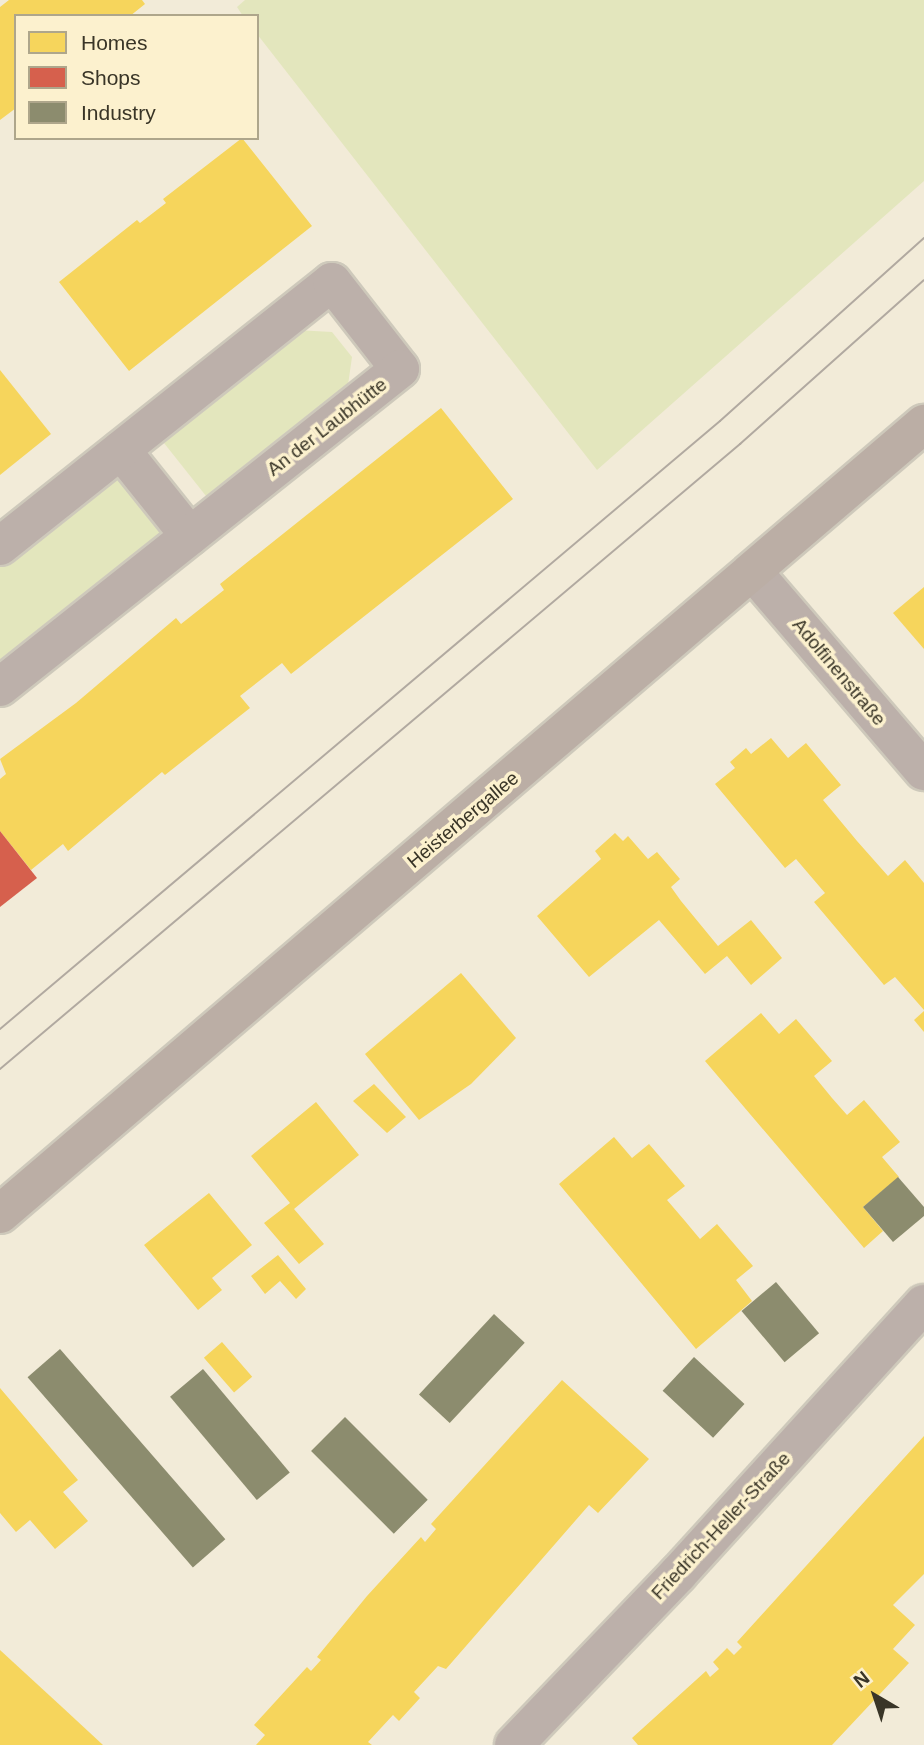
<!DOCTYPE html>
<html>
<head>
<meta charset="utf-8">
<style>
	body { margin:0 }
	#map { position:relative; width:924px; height:1745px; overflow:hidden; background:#f2ebd8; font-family:Arial,sans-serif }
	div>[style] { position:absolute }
	.green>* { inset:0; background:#e3e6bd }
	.homes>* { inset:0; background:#f6d55c; transform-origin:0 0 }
	.shops>* { inset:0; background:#d6604d }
	.industry>* { inset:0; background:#8c8c6e; transform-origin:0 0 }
	.roads { filter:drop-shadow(2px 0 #cec9bb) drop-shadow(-2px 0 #cec9bb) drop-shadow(0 2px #cec9bb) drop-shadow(0 -2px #cec9bb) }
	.street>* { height:38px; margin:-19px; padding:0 19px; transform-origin:19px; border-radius:19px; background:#bcb0aa }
	.secondary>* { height:38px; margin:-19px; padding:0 19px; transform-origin:19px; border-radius:19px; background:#bbaea5 }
	.tram>* { height:2px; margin:-1px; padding:0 1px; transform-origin:1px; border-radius:1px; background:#b1a9a0 }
	span { translate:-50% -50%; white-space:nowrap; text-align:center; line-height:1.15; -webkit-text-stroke:7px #fcf1ce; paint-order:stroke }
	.street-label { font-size:19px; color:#393527 }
	.legend { position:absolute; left:14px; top:14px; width:245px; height:126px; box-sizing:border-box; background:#fcf1ce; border:2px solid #aea68b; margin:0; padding:9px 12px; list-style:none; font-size:21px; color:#393527 }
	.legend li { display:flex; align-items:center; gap:14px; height:35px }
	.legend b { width:35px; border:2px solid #aea68b }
	.north { position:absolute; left:840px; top:1661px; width:70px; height:70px; -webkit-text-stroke:5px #fcf1ce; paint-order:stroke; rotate:321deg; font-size:19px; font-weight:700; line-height:28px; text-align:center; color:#393527 }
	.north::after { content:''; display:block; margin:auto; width:24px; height:32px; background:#393527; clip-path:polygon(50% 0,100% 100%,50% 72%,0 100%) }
</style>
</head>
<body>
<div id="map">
	<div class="green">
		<i style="clip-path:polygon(245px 0,924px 0,924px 181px,597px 470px,257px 34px,257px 16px,243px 16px,237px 7px)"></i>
		<i style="clip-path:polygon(296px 330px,332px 332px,352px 357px,347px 392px,210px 501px,160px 438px)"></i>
		<i style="clip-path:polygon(108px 479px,120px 479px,163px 530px,162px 535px,0 669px,0 565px)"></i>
	</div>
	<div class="homes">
		<i style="clip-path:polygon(9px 0,142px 0,145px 4px,130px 16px,16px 16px,16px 108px,0 120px,0 7px)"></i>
		<i style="clip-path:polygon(242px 138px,312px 226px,129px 371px,59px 282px,137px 220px,140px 223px,166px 203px,163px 199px)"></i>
		<i style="clip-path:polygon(0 370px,51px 434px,0 475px)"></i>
		<i style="clip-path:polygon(441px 408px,513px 499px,291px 674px,282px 663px,240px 696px,250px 708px,165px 775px,162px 772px,68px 851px,63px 844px,31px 870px,0 831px,0 779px,6px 774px,0 759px,76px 703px,176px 618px,181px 624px,224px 590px,220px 584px)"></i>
		<i style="clip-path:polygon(924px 587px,924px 649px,893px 613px)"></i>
		<i style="clip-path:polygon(771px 738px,788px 758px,806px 743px,841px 785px,823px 800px,857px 841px,888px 876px,905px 860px,924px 883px,924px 1010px,895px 977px,884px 985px,814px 902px,825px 893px,796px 859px,785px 868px,715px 784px,735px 768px,730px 762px,746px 748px,751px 754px)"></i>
		<i style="clip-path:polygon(615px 833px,623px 841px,628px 836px,648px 859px,657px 852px,680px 879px,671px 887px,681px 901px,718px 946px,751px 920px,782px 958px,751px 985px,727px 956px,705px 974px,659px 920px,589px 977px,537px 916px,601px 859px,595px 851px)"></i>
		<i style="clip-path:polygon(461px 973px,516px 1038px,471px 1084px,419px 1120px,365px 1054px)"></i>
		<i style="clip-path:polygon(924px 1011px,924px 1032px,914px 1020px)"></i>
		<i style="clip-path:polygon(761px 1013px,779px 1034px,796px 1019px,832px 1061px,814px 1076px,832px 1098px,847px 1115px,864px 1100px,900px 1142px,882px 1157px,899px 1177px,863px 1207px,883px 1231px,864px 1248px,705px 1061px)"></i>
		<i style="clip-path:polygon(374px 1084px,406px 1117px,387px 1133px,353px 1101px)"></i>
		<i style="clip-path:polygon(316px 1102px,359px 1155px,294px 1209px,324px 1244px,299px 1264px,264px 1223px,290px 1203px,251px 1156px)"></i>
		<i style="clip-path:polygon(614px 1137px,632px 1158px,649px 1144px,685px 1186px,667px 1200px,685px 1221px,700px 1239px,717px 1224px,753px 1266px,736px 1280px,752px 1301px,696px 1349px,559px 1184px)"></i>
		<i style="clip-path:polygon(209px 1193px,252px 1245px,212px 1278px,222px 1290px,198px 1310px,144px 1245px)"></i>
		<i style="clip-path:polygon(278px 1255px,306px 1289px,296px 1299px,280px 1281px,265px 1294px,251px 1276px)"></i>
		<i style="left:222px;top:1342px;width:46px;height:24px;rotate:49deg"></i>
		<i style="clip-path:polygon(562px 1380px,649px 1459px,598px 1513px,589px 1505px,446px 1669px,438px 1666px,414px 1692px,420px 1698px,399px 1721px,393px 1715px,368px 1742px,372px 1745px,256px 1745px,265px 1735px,254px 1725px,307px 1667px,311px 1671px,321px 1660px,317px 1657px,367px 1596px,421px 1537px,425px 1542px,436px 1529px,431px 1524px)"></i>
		<i style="clip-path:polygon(0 1388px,78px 1480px,63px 1492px,88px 1521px,55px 1549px,30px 1520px,16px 1532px,0 1513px)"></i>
		<i style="clip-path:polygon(924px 1436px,924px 1574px,893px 1605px,915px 1625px,893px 1649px,909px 1663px,832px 1745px,638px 1745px,632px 1738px,706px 1671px,710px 1677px,719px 1669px,713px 1662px,727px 1648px,734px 1655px,742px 1647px,737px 1642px)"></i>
		<i style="clip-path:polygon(0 1650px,62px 1707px,103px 1745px,0 1745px)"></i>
	</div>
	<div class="shops">
		<i style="clip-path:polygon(0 831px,37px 878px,0 907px)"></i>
	</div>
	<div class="industry">
		<i style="clip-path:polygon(898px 1177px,924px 1207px,924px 1216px,893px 1242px,863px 1207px)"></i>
		<i style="left:776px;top:1282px;width:67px;height:45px;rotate:50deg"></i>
		<i style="left:494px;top:1314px;width:42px;height:110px;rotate:43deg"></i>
		<i style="left:60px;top:1349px;width:252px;height:43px;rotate:49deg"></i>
		<i style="left:694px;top:1357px;width:69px;height:46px;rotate:43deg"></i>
		<i style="left:203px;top:1369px;width:135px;height:43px;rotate:50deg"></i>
		<i style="left:345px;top:1417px;width:117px;height:48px;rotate:45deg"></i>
	</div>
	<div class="roads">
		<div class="street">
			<i style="left:121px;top:450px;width:110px;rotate:51.3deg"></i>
			<i style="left:0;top:546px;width:424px;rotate:-38.5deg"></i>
			<i style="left:332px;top:282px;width:110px;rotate:52deg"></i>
			<i style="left:400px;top:369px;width:511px;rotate:141.52deg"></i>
			<i style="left:754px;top:573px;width:261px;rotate:49.4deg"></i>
			<i style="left:514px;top:1745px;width:237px;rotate:-46.2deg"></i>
			<i style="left:678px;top:1574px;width:365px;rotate:-47.7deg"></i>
		</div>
		<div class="secondary">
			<i style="left:0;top:1214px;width:1216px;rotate:-40.53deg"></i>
		</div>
	</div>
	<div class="tram">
		<i style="left:0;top:1029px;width:942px;rotate:-40.18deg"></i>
		<i style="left:720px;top:421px;width:274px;rotate:-41.9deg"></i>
		<i style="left:0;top:1069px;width:969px;rotate:-40.18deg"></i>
		<i style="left:740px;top:444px;width:246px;rotate:-41.7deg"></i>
	</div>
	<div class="street-label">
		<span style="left:327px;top:427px;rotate:-38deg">An der Laubhütte</span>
		<span style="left:839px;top:672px;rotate:50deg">Adolfinenstraße</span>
		<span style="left:463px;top:820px;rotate:-40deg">Heisterbergallee</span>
		<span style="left:721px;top:1526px;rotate:-47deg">Friedrich-Heller-Straße</span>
	</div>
	<ul class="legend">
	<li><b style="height:19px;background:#f6d55c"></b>Homes</li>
	<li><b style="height:19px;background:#d6604d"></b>Shops</li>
	<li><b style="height:19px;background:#8c8c6e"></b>Industry</li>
	</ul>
	<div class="north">N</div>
</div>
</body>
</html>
